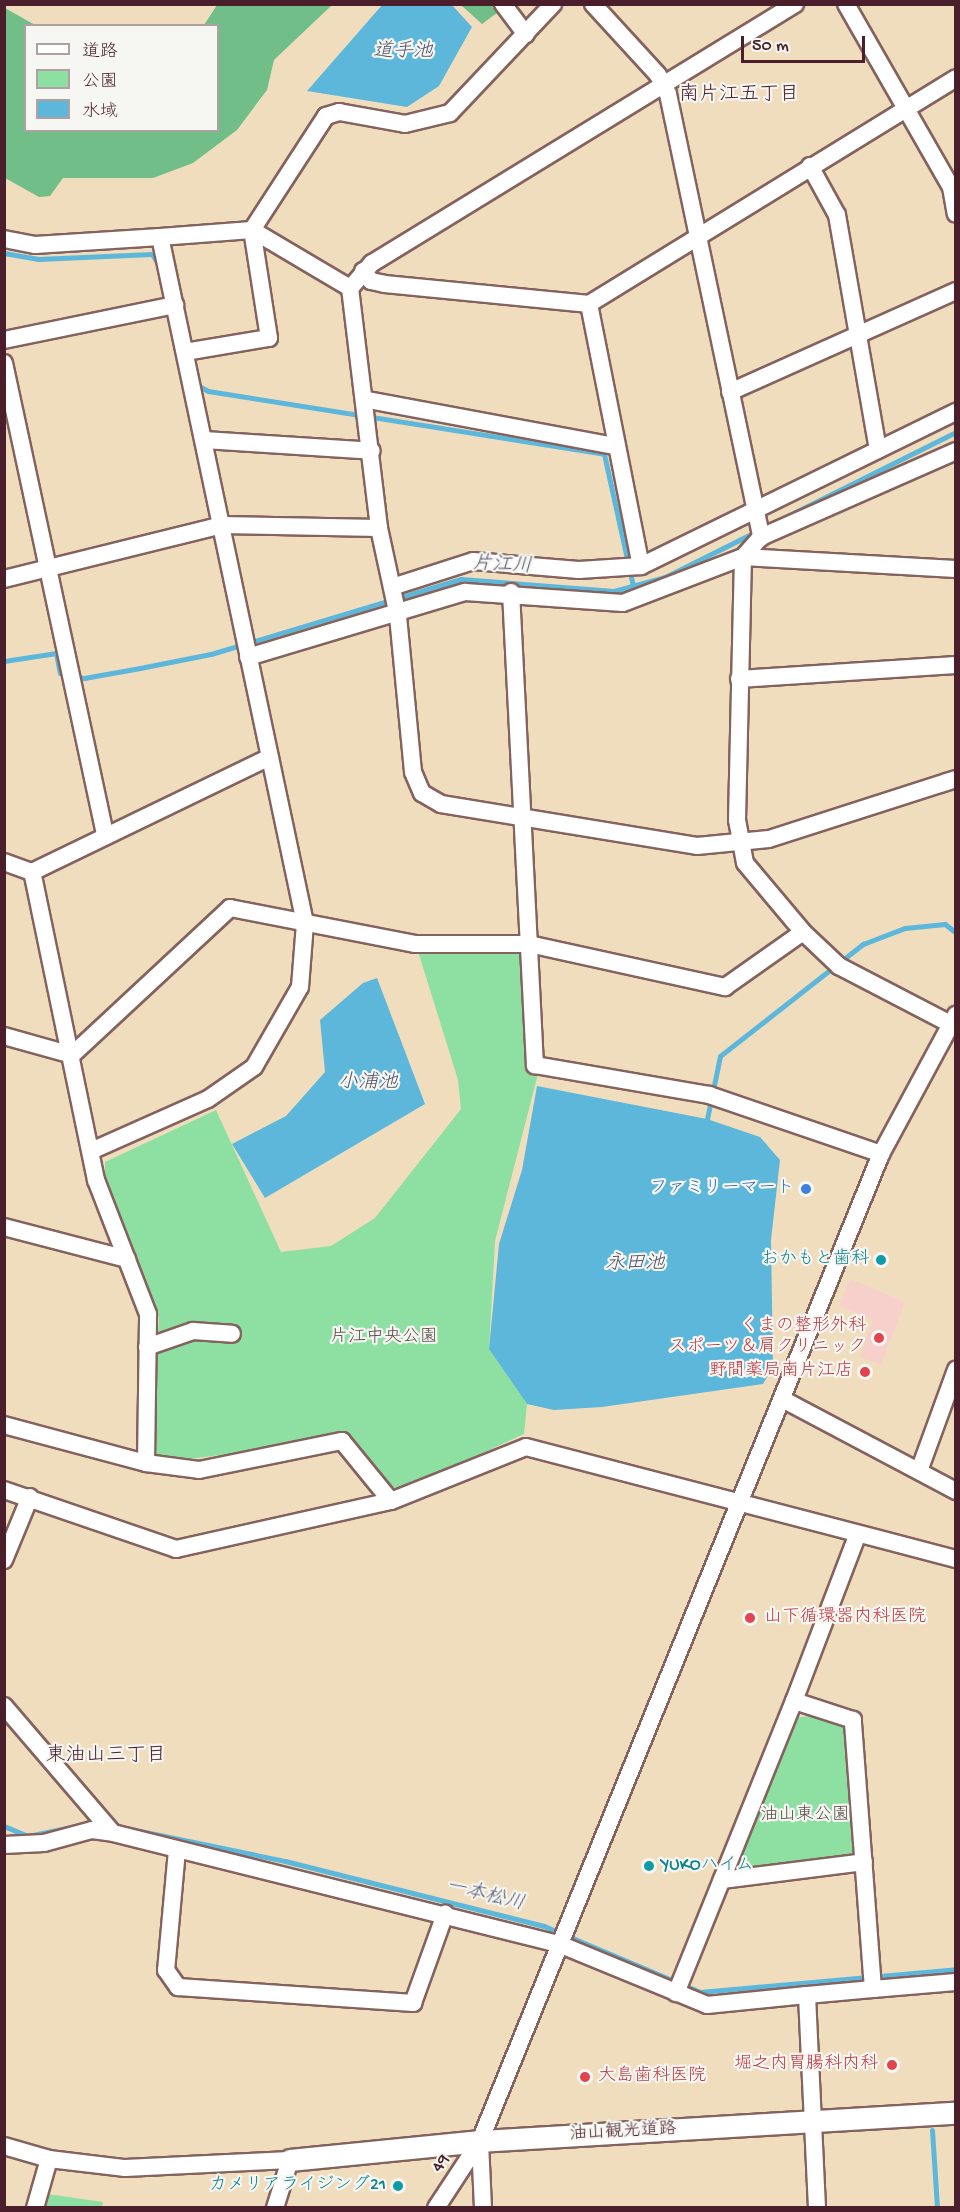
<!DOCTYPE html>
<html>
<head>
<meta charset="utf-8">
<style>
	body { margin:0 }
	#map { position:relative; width:960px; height:2212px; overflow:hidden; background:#f0ddbd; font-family:"Gochi Hand","Klee One",sans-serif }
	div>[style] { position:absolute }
	.built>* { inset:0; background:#f7d0cc }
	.green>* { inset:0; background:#8de0a2 }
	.forest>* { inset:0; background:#72be88 }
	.water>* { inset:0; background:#5db7db }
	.stream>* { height:5px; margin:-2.5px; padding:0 2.5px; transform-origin:2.5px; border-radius:2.5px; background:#5db7db }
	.roads { filter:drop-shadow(2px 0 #84625e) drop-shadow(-2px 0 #84625e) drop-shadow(0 2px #84625e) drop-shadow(0 -2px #84625e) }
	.minor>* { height:16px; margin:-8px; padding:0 8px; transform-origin:8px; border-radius:8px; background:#fff }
	.major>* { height:21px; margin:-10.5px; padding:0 10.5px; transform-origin:10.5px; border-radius:10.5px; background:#fff }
	.dots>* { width:16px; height:16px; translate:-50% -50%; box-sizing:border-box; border:3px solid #f6f6f2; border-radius:50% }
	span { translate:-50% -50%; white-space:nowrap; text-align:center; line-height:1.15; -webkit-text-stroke:4.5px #f6f6f2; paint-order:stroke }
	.shop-label { font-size:18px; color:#366cbe }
	.right { translate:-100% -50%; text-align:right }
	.culture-label { font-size:18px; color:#0d838f }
	.left { translate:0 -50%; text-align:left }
	.health-label { font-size:18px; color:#be3a42 }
	.park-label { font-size:18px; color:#5b4f49 }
	.street-label { font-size:18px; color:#4a1f2b }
	.water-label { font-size:20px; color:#515469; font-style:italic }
	.neighbourhood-label { font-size:20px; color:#4a1f2b }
	.frame { position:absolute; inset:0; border:6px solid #4a1f2b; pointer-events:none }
	.legend { position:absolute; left:24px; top:24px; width:195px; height:108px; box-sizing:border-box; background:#f6f6f2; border:2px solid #b1a0a2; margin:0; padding:8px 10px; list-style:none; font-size:18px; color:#4a1f2b }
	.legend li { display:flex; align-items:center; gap:12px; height:30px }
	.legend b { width:30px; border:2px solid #b1a0a2 }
	.scale { position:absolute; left:741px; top:36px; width:124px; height:27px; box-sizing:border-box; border:3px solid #4a1f2b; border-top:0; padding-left:8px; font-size:18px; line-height:21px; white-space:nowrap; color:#4a1f2b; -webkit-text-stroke:4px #f6f6f2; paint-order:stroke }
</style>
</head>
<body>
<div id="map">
	<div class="built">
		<i style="clip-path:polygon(850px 1279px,905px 1302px,881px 1365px,860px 1357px,873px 1320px,839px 1306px)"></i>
	</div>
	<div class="green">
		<i style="clip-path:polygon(417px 948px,512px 948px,526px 955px,525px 1060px,538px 1074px,495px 1241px,489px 1349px,527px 1404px,524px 1434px,404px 1489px,395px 1488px,347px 1439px,158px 1463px,151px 1453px,159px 1317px,105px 1183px,105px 1162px,216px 1110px,281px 1252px,331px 1246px,375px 1218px,461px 1109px,458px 1080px)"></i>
		<i style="clip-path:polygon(810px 1716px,848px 1729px,854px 1853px,850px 1860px,742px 1870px,737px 1861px,794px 1718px)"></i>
		<i style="clip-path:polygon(47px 2194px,103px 2202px,102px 2207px,44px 2208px)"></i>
	</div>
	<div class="forest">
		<i style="clip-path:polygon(217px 5px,332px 5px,274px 60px,267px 90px,237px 130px,193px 163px,153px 178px,63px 178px,50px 196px,39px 197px,5px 178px,5px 8px,35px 25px,26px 26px,26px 130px,218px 130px,218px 26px,204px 25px)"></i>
		<i style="clip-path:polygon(461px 5px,492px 5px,497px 13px,482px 24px)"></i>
	</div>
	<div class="water">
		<i style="clip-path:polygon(383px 4px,452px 5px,472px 27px,439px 86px,407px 107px,307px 91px)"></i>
		<i style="clip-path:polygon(377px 978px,425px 1104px,265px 1198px,232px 1144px,286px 1116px,325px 1072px,320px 1020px,363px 983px)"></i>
		<i style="clip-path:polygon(537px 1086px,707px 1119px,760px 1137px,780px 1160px,771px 1240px,773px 1367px,763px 1384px,602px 1407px,554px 1410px,527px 1404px,489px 1349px,499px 1244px,522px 1170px)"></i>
	</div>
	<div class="stream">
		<i style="left:4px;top:253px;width:35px;rotate:10deg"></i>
		<i style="left:38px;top:259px;width:114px;rotate:-2.5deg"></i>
		<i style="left:152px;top:254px;width:12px;rotate:59deg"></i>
		<i style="left:195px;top:384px;width:15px;rotate:28deg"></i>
		<i style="left:208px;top:391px;width:401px;rotate:9deg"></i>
		<i style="left:604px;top:454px;width:135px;rotate:77.6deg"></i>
		<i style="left:4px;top:661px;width:53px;rotate:-8.7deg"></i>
		<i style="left:56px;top:653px;width:20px;rotate:79deg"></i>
		<i style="left:60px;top:673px;width:25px;rotate:12deg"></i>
		<i style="left:84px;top:678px;width:57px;rotate:-10.1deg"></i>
		<i style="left:140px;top:668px;width:72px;rotate:-11.2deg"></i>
		<i style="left:211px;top:654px;width:261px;rotate:-16.7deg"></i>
		<i style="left:461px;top:579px;width:153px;rotate:4.5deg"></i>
		<i style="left:614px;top:591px;width:53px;rotate:-15.4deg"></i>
		<i style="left:665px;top:577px;width:325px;rotate:-26.5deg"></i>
		<i style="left:707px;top:1119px;width:64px;rotate:-78.3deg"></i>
		<i style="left:720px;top:1056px;width:182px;rotate:-38.1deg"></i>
		<i style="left:863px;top:944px;width:45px;rotate:-20.9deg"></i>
		<i style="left:905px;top:928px;width:40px;rotate:-5.7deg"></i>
		<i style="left:945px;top:924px;width:14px;rotate:39deg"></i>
		<i style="left:111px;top:1825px;width:178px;rotate:11.7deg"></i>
		<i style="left:285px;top:1861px;width:267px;rotate:14.1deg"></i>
		<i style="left:544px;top:1926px;width:169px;rotate:22.9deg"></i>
		<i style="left:700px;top:1992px;width:257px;rotate:-5.1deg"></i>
		<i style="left:4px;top:1826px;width:26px;rotate:23deg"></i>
		<i style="left:28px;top:1836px;width:63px;rotate:-11.8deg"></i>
		<i style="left:932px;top:2130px;width:78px;rotate:86.3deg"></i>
	</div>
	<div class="roads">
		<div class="minor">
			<i style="left:503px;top:4px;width:38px;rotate:53deg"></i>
			<i style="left:593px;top:4px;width:96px;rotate:47.5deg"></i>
			<i style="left:658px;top:75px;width:21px;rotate:62deg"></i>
			<i style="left:668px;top:94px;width:453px;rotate:78.1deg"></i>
			<i style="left:795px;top:4px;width:496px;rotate:148.5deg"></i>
			<i style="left:372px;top:263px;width:33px;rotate:131deg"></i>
			<i style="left:350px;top:288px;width:242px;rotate:83.1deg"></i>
			<i style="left:379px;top:528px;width:90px;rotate:77.8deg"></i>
			<i style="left:398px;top:616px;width:157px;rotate:84.5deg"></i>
			<i style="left:413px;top:772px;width:23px;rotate:67deg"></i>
			<i style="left:422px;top:793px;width:22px;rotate:30deg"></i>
			<i style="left:441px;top:804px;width:259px;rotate:9.3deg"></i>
			<i style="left:697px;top:846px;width:72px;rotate:-5.6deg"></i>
			<i style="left:769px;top:839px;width:196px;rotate:-17.8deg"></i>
			<i style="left:846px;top:4px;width:211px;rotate:60.2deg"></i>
			<i style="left:951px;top:187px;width:27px;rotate:80deg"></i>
			<i style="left:810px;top:166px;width:56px;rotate:61.1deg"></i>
			<i style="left:837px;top:215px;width:238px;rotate:80.1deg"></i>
			<i style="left:4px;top:239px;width:32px;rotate:11deg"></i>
			<i style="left:35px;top:245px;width:125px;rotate:-3.7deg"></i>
			<i style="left:363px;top:271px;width:13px;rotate:51deg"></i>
			<i style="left:371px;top:281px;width:14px;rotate:12deg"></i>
			<i style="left:385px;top:284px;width:205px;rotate:5.6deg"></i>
			<i style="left:589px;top:304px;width:431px;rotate:-31.6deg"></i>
			<i style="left:589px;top:304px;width:267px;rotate:78.8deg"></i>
			<i style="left:4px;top:340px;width:175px;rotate:-11.6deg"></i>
			<i style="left:185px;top:352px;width:85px;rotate:-9.5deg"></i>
			<i style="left:269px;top:338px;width:109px;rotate:-98.9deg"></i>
			<i style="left:252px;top:230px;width:136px;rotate:-57deg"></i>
			<i style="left:326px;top:116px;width:14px;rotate:-17deg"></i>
			<i style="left:339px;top:112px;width:67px;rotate:10.3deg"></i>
			<i style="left:405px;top:124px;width:46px;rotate:-13.7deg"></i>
			<i style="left:450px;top:113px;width:150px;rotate:-46.6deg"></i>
			<i style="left:4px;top:363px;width:483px;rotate:77.9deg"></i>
			<i style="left:730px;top:392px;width:248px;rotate:-24.1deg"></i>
			<i style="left:368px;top:400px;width:250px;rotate:10.6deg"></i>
			<i style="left:204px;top:440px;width:168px;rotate:3.7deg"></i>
			<i style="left:4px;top:579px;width:225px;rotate:-13.9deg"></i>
			<i style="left:222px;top:525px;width:157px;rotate:1.1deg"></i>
			<i style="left:392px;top:587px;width:85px;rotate:-17.8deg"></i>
			<i style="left:473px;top:561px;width:106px;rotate:4.9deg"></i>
			<i style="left:579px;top:570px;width:62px;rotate:-3.7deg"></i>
			<i style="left:641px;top:566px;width:351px;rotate:-26.1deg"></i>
			<i style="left:511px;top:592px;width:474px;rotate:87.1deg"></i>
			<i style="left:535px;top:1065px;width:177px;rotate:9.8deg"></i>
			<i style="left:709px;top:1095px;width:182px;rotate:18.9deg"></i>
			<i style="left:248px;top:657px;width:227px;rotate:-16.7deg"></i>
			<i style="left:465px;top:592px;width:158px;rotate:4deg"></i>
			<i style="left:623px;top:603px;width:129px;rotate:-21deg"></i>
			<i style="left:743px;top:557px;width:213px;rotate:3.2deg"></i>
			<i style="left:739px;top:679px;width:217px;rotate:-3.7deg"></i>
			<i style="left:4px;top:862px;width:30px;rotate:20deg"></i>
			<i style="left:32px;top:872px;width:264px;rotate:-25.8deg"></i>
			<i style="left:803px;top:932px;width:90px;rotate:-130deg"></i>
			<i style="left:745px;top:863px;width:44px;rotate:-100.5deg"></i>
			<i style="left:737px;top:820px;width:263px;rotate:-88.7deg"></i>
			<i style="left:743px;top:557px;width:27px;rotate:-48deg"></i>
			<i style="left:761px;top:537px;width:213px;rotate:-23.8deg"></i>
			<i style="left:4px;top:1036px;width:71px;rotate:15.6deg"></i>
			<i style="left:72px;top:1055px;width:216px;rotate:-42.9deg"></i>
			<i style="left:230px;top:908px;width:188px;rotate:11deg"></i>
			<i style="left:415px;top:944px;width:114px"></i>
			<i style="left:529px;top:944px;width:201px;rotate:12.4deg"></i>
			<i style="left:725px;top:987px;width:95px;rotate:-35.2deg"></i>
			<i style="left:803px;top:932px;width:50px;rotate:43.4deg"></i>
			<i style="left:839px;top:966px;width:132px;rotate:27.5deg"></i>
			<i style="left:91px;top:1151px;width:128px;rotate:-24deg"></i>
			<i style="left:208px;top:1099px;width:56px;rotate:-34.8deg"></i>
			<i style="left:254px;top:1067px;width:92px;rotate:-60.1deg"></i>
			<i style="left:300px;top:987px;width:64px;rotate:-85.5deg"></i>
			<i style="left:305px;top:923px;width:701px;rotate:-101.93deg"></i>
			<i style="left:160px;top:237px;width:92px;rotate:-4.4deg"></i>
			<i style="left:252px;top:230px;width:114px;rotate:30.6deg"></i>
			<i style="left:4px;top:1227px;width:127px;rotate:14.6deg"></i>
			<i style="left:147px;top:1347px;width:49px;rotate:-19.2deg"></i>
			<i style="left:193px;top:1331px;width:39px;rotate:4deg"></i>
			<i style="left:784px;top:1400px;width:195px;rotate:27.9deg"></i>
			<i style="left:4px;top:1425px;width:147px;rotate:15deg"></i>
			<i style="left:146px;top:1463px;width:149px;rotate:-89.2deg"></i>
			<i style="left:148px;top:1314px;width:144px;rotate:-111.2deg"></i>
			<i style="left:96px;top:1180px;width:315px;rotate:-101.7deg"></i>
			<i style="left:146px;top:1463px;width:53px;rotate:7.5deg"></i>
			<i style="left:199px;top:1470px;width:146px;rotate:-11.5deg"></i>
			<i style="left:342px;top:1441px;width:77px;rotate:50.8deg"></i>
			<i style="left:919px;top:1471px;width:108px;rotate:-69.9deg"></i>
			<i style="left:4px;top:1490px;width:182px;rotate:18.9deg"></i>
			<i style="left:176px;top:1549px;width:220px;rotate:-12.6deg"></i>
			<i style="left:391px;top:1501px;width:145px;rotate:-21.8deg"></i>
			<i style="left:526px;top:1447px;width:444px;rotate:14.6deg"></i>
			<i style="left:4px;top:1560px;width:68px;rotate:-67.6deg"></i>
			<i style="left:4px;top:1706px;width:167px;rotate:49.4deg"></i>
			<i style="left:4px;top:1845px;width:40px;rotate:-2.9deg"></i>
			<i style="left:44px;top:1843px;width:50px;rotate:-15.2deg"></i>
			<i style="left:92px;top:1830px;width:21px;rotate:8deg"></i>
			<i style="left:113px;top:1833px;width:460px;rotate:14deg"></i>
			<i style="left:559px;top:1944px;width:160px;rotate:22.4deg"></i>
			<i style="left:707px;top:2005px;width:100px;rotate:-5.7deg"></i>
			<i style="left:177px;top:1850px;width:121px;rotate:95.2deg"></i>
			<i style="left:166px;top:1970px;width:21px;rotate:55deg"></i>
			<i style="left:178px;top:1987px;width:236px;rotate:3.9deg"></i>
			<i style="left:413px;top:2003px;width:95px;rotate:-70.2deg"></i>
			<i style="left:722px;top:1880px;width:143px;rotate:-7.2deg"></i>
			<i style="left:873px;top:1989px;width:83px;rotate:-4.8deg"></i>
			<i style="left:676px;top:1993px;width:315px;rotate:-68deg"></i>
			<i style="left:4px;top:2146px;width:47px;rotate:16.1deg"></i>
			<i style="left:49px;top:2159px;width:77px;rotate:6.8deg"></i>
			<i style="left:125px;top:2168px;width:165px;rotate:-2.8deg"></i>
			<i style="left:290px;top:2160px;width:50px;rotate:107.4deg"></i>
			<i style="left:35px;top:2208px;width:51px;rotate:-74.1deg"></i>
			<i style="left:436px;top:2208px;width:80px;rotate:-56.7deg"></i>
			<i style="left:483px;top:2208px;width:67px;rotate:-92.6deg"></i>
			<i style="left:480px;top:2141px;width:1065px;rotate:-67.89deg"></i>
			<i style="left:881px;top:1154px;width:158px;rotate:-61.7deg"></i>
			<i style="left:817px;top:2208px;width:213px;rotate:-92.7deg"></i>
			<i style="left:807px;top:1995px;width:66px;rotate:-5.2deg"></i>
			<i style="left:873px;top:1989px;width:270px;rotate:-94.3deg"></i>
			<i style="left:853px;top:1720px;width:62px;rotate:-162.1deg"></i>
			<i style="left:794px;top:1701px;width:177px;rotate:-69.1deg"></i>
		</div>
		<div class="major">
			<i style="left:290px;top:2160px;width:191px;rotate:-5.7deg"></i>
			<i style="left:480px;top:2141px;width:477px;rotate:-3.4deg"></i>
		</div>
	</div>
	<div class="dots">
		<i style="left:806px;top:1189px;background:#3f7fe0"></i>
		<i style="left:881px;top:1260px;background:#0f9aa8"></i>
		<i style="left:879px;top:1338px;background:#e0444e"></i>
		<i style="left:865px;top:1372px;background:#e0444e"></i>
		<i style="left:750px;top:1618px;background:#e0444e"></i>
		<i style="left:649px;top:1866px;background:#0f9aa8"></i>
		<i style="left:892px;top:2065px;background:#e0444e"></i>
		<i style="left:585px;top:2077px;background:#e0444e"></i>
		<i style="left:398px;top:2186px;background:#0f9aa8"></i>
	</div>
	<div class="shop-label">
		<span class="right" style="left:794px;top:1189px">ファミリーマート</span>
	</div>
	<div class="culture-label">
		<span class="right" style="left:869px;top:1260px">おかもと歯科</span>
		<span class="left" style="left:661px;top:1866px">YUKOハイム</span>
		<span class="right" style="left:386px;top:2186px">カメリアライジング21</span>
	</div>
	<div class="health-label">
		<span class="right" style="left:866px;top:1338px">くまの整形外科<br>スポーツ＆肩クリニック</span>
		<span class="right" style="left:853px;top:1372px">野間薬局南片江店</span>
		<span class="left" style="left:764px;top:1618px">山下循環器内科医院</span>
		<span class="right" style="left:878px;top:2065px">堀之内胃腸科内科</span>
		<span class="left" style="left:598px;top:2077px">大島歯科医院</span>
	</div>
	<div class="park-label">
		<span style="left:384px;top:1338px">片江中央公園</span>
		<span style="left:805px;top:1816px">油山東公園</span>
	</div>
	<div class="street-label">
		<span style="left:623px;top:2133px;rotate:-3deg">油山観光道路</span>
		<span style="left:442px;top:2164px;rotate:-56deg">49</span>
	</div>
	<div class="water-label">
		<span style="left:403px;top:52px">道手池</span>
		<span style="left:502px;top:566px;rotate:3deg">片江川</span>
		<span style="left:368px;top:1083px">小浦池</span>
		<span style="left:635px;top:1264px">永田池</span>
		<span style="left:485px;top:1896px;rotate:14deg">一本松川</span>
	</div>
	<div class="neighbourhood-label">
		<span style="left:739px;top:95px">南片江五丁目</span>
		<span style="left:106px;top:1756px">東油山三丁目</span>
	</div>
	<div class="frame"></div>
	<ul class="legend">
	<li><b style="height:8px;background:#fff"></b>道路</li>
	<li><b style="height:16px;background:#8de0a2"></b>公園</li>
	<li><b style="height:16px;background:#5db7db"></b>水域</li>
	</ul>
	<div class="scale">50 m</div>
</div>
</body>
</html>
